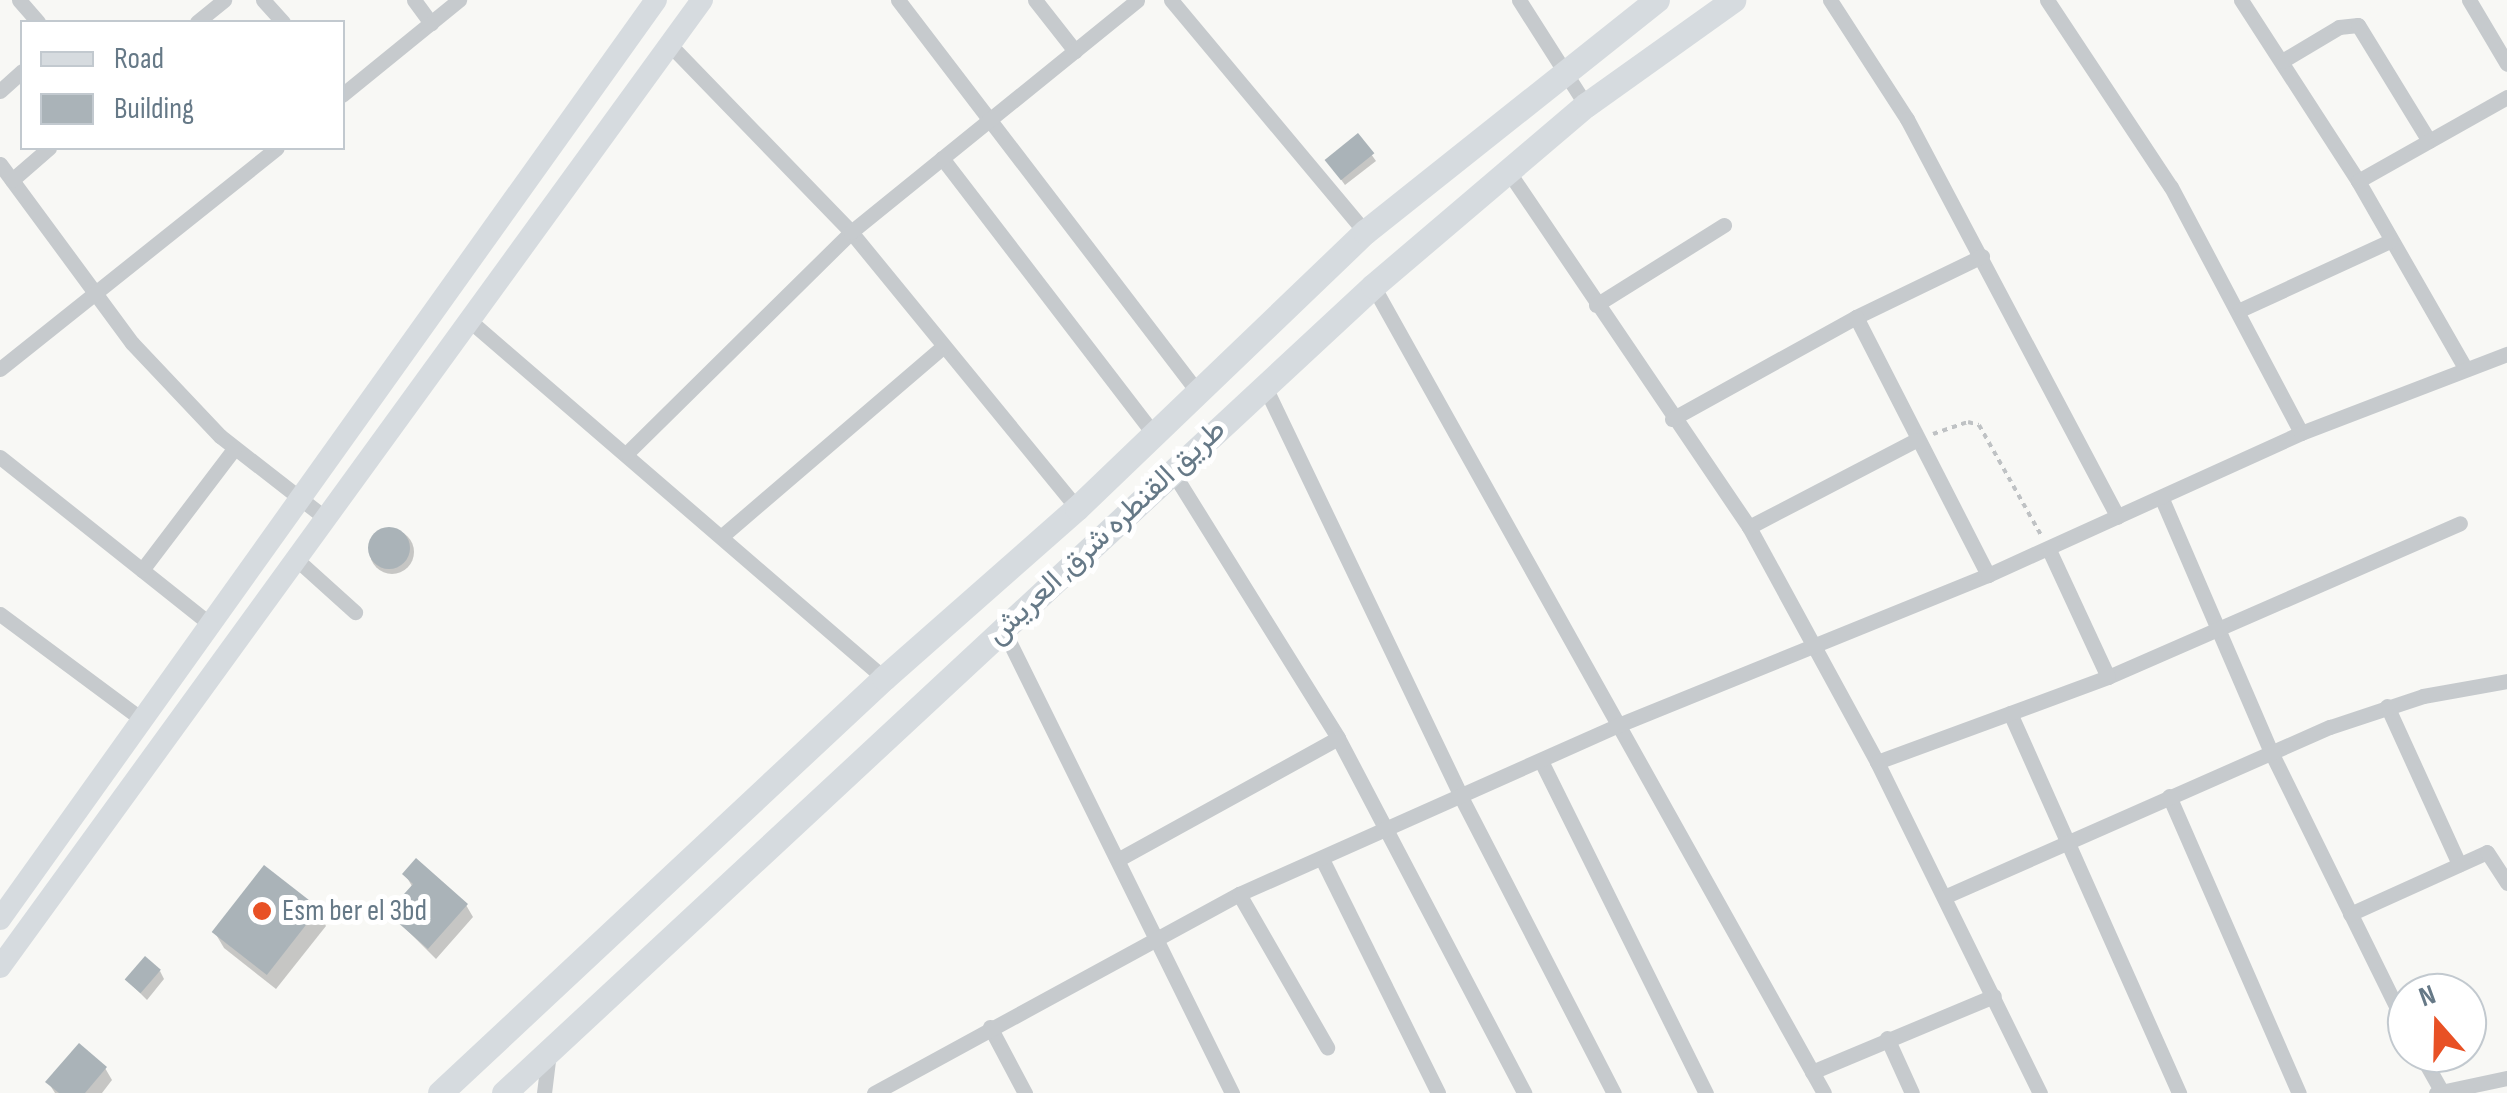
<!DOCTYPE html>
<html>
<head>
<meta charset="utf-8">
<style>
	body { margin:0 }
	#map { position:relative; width:2507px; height:1093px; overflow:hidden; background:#f8f8f5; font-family:"Sofia Sans Condensed",Vazirmatn,sans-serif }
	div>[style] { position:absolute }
	.shadow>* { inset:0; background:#0003 }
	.round { border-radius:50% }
	.building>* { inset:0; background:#aab3b8; transform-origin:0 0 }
	.path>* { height:4px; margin-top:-2px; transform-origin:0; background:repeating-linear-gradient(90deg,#bfc2c4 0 5px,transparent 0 10px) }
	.minor>* { height:15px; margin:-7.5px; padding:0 7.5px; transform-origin:7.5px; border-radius:7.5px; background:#c6cacd }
	.secondary>* { height:22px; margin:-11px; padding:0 11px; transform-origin:11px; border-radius:11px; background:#d6dbdf }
	.trunk>* { height:25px; margin:-12.5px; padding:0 12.5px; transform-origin:12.5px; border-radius:12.5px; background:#d6dbdf }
	.dots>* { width:28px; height:28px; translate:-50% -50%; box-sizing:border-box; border:5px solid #fff; border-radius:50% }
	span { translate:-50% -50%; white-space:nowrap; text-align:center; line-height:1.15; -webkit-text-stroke:10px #fff; paint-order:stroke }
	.street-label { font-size:30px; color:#667987 }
	.poi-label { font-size:30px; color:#667987 }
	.left { translate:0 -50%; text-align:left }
	.legend { position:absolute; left:20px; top:20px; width:325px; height:130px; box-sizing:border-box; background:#fff; border:2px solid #c2c9cf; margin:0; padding:12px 18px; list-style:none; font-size:30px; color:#667987 }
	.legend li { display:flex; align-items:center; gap:20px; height:50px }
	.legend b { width:50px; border:2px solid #c2c9cf }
	.north { position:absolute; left:2387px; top:973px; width:100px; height:100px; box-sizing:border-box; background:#fff; border:2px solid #c2c9cf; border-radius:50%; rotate:340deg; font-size:28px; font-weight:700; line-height:40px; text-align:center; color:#667987 }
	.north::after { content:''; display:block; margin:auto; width:35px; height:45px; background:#e85125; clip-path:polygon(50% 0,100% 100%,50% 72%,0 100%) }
</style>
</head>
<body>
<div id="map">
	<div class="shadow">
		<i style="clip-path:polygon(1371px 154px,1376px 161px,1345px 185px,1332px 167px)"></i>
		<i class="round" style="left:370px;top:530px;width:44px;height:44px"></i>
		<i style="clip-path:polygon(405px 874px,466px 905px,473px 917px,436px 959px,390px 913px,413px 888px)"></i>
		<i style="clip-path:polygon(317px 910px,326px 926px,276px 989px,224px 948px,214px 931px)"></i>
		<i style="clip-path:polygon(160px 971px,164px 979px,147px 1000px,128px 981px)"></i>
		<i style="clip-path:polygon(105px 1068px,112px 1080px,102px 1093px,55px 1093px,48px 1082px)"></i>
	</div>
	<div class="building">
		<i style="left:1358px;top:133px;width:26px;height:43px;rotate:51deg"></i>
		<i class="round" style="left:368px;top:527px;width:42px;height:42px"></i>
		<i style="clip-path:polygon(416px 858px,468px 904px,428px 949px,387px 913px,413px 884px,402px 874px)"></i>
		<i style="left:264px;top:865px;width:70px;height:85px;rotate:38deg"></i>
		<i style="left:145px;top:956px;width:21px;height:31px;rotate:41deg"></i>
		<i style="clip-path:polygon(79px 1043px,107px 1067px,85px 1093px,59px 1093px,45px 1082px)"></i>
	</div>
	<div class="path">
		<i style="left:1933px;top:434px;width:37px;rotate:-19deg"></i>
		<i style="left:1968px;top:422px;width:11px;rotate:15deg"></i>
		<i style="left:1979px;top:425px;width:126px;rotate:60.6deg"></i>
	</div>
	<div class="minor">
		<i style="left:19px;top:0;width:29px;rotate:49deg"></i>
		<i style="left:263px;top:0;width:30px;rotate:48deg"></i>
		<i style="left:414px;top:0;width:29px;rotate:54deg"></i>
		<i style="left:898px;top:0;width:494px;rotate:52.6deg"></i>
		<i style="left:1035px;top:0;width:65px;rotate:51.9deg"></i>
		<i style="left:1171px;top:0;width:302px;rotate:50.1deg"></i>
		<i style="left:1519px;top:0;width:125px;rotate:57.5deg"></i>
		<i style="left:1830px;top:0;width:142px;rotate:57.1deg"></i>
		<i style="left:1907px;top:119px;width:450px;rotate:62.1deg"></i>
		<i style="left:2047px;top:0;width:224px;rotate:56.5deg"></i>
		<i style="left:2171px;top:187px;width:278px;rotate:62.1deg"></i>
		<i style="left:2241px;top:0;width:216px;rotate:57.1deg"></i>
		<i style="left:2358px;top:181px;width:213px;rotate:60.2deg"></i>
		<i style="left:2469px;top:0;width:74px;rotate:59.3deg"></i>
		<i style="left:197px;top:22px;width:35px;rotate:-39deg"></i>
		<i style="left:671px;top:46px;width:259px;rotate:45.9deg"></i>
		<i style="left:851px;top:232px;width:357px;rotate:50.7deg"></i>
		<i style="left:2282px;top:61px;width:66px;rotate:-30.8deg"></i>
		<i style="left:2339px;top:27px;width:19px;rotate:-6deg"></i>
		<i style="left:2358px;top:25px;width:136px;rotate:58.5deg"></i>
		<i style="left:0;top:91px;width:30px;rotate:-42deg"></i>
		<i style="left:342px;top:95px;width:151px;rotate:-39.1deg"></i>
		<i style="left:942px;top:158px;width:348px;rotate:52.5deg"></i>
		<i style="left:0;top:164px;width:222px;rotate:53.6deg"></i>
		<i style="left:132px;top:343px;width:128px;rotate:46.6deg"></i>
		<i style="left:220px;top:436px;width:132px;rotate:37.9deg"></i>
		<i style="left:1508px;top:171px;width:430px;rotate:55.9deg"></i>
		<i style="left:1749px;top:527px;width:268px;rotate:61.4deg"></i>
		<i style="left:1877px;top:762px;width:369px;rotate:63.8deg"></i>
		<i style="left:12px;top:180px;width:49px;rotate:-40.9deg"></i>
		<i style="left:2358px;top:181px;width:171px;rotate:-29.4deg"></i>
		<i style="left:1373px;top:286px;width:924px;rotate:60.8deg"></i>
		<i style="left:1596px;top:305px;width:151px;rotate:-32deg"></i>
		<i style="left:2240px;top:310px;width:165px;rotate:-24.7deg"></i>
		<i style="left:1856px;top:317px;width:140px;rotate:-25.8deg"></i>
		<i style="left:470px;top:321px;width:547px;rotate:40.77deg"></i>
		<i style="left:0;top:369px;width:354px;rotate:-38.6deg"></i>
		<i style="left:1265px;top:387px;width:454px;rotate:64.4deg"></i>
		<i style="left:1461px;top:797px;width:333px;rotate:62.7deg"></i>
		<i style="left:1672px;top:419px;width:210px;rotate:-29deg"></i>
		<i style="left:1856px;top:317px;width:290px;rotate:62.9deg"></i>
		<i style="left:627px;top:453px;width:315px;rotate:-44.6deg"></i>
		<i style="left:851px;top:232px;width:368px;rotate:-39deg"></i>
		<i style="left:0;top:457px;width:270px;rotate:38.5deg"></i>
		<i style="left:1172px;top:471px;width:314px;rotate:58.1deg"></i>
		<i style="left:1338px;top:738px;width:401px;rotate:62.3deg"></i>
		<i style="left:2162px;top:499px;width:273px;rotate:66.7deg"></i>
		<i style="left:2270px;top:750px;width:311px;rotate:63.8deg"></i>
		<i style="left:1749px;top:527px;width:188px;rotate:-27.5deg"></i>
		<i style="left:722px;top:536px;width:292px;rotate:-40.6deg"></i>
		<i style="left:295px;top:558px;width:81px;rotate:42deg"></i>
		<i style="left:142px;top:570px;width:152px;rotate:-52.8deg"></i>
		<i style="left:0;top:614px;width:179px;rotate:36.6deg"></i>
		<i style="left:1002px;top:627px;width:520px;rotate:63.73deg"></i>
		<i style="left:2108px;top:677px;width:384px;rotate:-23.6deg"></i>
		<i style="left:2387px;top:706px;width:174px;rotate:65.5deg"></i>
		<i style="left:2010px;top:713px;width:416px;rotate:66deg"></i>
		<i style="left:1541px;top:761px;width:371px;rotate:63.6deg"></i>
		<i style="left:1877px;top:762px;width:246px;rotate:-20.2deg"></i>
		<i style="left:2108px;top:677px;width:142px;rotate:-114.9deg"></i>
		<i style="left:2169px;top:796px;width:324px;rotate:66.4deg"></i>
		<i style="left:1119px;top:859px;width:250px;rotate:-28.9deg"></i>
		<i style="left:1322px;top:859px;width:261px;rotate:63.6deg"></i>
		<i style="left:1239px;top:894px;width:177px;rotate:60.1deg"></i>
		<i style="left:1944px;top:897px;width:422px;rotate:-23.8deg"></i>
		<i style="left:2330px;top:727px;width:98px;rotate:-18.4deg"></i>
		<i style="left:2423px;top:696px;width:85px;rotate:-10.1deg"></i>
		<i style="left:2350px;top:914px;width:150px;rotate:-24.3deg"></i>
		<i style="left:2487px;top:852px;width:37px;rotate:57deg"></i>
		<i style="left:990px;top:1027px;width:75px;rotate:62.1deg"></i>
		<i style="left:1887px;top:1038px;width:60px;rotate:65.6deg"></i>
		<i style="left:2420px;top:1053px;width:45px;rotate:60.6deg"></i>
		<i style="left:1812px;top:1072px;width:197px;rotate:-22.7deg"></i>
		<i style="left:544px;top:1093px;width:39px;rotate:-83deg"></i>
		<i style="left:874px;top:1093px;width:416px;rotate:-28.6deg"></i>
		<i style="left:1239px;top:894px;width:413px;rotate:-24deg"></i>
		<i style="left:1616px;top:726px;width:401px;rotate:-22.1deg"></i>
		<i style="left:1988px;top:575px;width:344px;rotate:-24.4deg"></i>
		<i style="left:2301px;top:433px;width:221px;rotate:-21deg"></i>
		<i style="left:2436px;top:1093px;width:73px;rotate:-11.9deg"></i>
	</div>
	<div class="secondary">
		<i style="left:0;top:919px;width:1129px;rotate:-54.48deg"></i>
		<i style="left:0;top:967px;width:1195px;rotate:-54.02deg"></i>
	</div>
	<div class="trunk">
		<i style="left:440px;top:1093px;width:608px;rotate:-43.07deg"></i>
		<i style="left:884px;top:678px;width:257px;rotate:-41.4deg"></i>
		<i style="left:1077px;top:508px;width:399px;rotate:-43.8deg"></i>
		<i style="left:1365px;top:232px;width:373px;rotate:-38.5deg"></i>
		<i style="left:504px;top:1093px;width:1186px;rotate:-42.88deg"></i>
		<i style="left:1373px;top:286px;width:280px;rotate:-40.4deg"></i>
		<i style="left:1586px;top:105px;width:181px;rotate:-35.5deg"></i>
	</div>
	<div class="dots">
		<i style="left:262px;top:911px;background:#e85125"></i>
	</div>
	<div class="street-label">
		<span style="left:1106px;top:532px;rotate:-43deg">طريق القنطره شرق, العريش</span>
	</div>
	<div class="poi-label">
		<span class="left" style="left:282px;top:911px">Esm ber el 3bd</span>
	</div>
	<ul class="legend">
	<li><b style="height:12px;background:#d6dbdf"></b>Road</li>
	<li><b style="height:28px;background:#aab3b8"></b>Building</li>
	</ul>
	<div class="north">N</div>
</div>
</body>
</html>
